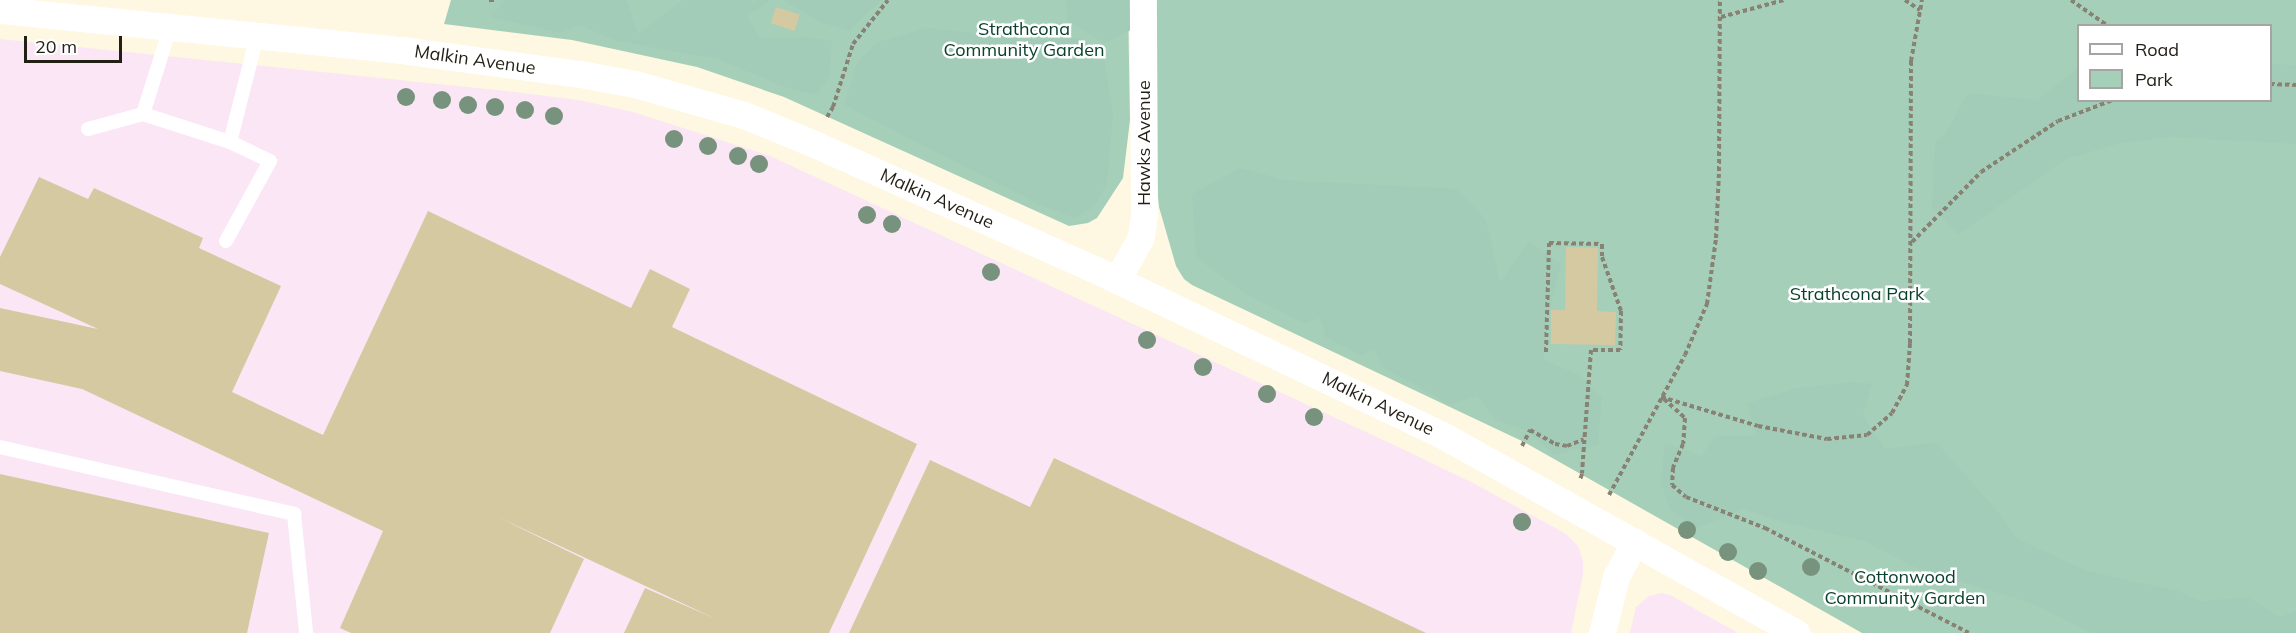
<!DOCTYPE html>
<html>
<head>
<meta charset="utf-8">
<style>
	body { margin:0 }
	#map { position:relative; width:2296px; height:633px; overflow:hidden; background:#fef7e1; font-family:Mulish,sans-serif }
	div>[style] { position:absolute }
	.industrial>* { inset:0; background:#fbe6f5 }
	.green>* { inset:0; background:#a5cfb9 }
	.forest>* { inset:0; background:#a2ccb7 }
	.building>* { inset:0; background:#d5c9a2; transform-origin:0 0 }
	.path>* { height:4px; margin-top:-2px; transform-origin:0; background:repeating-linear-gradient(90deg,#878273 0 4.5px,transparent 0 7.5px) }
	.lane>* { height:14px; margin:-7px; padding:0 7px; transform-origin:7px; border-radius:7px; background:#fff }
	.street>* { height:27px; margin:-13.5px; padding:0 13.5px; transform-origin:13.5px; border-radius:13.5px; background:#fff }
	.trees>* { width:18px; height:18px; margin:-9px; border-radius:50%; background:#78937d }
	span { translate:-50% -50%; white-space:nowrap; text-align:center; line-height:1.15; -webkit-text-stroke:5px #fff; paint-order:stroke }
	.park-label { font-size:18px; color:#0a412c }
	.street-label { font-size:18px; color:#221f15 }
	.legend { position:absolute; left:2077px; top:24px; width:195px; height:78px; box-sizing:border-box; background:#fff; border:2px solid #a7a5a1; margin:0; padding:8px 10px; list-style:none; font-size:18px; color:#221f15 }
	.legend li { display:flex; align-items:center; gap:12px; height:30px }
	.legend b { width:30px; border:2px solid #a7a5a1 }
	.scale { position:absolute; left:24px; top:36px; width:98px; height:27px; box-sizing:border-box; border:3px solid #221f15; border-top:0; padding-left:8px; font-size:18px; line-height:21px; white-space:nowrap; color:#221f15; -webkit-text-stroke:4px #fff; paint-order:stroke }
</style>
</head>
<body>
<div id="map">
	<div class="industrial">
		<i style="clip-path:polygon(0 39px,506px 91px,578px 100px,633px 112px,770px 156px,1394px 445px,1475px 484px,1566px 534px,1578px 546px,1583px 561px,1583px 574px,1571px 633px,0 633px)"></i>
		<i style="clip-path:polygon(1662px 593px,1670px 595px,1738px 633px,1630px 633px,1636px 607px,1649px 596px)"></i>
	</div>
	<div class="green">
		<i style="clip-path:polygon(451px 0,1128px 0,1130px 120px,1123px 178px,1097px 218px,1088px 223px,1069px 226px,784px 97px,697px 67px,572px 40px,444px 24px)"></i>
		<i style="clip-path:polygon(evenodd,1155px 0,2296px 0,2296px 633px,1862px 633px,1524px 442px,1192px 285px,1184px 279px,1176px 266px,1159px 207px,1156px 178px,1155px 0,2078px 26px,2270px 26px,2270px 100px,2078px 100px,2078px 26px)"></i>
	</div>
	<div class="forest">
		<i style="clip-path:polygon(505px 0,627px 0,638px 34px,683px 0,750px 0,754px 3px,754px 0,771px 0,747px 16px,760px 38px,807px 37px,832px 41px,829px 77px,816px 95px,785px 87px,717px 59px,617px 41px,579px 25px,560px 33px,490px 17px)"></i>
		<i style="clip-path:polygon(783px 0,881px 0,849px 31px,820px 22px)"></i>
		<i style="clip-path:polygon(1066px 0,1132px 0,1133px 29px,1104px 43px,1067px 20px)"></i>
		<i style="clip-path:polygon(926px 28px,1038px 40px,1081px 38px,1104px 59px,1113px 114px,1107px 183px,1095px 206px,1075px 218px,1042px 206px,844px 105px,858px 61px,878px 42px)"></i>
		<i style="clip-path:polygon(2271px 64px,2296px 65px,2296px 144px,2170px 137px,2121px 143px,2066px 159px,1958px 235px,1932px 207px,1935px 142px,1945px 134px,1968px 93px,2037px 100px,2078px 68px,2078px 100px,2270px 100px)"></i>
		<i style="clip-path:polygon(1240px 168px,1284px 180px,1458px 189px,1486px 220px,1500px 282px,1529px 242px,1561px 264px,1546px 325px,1544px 360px,1578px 374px,1602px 398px,1598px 445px,1554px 455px,1527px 431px,1496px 420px,1477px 396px,1449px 404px,1381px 366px,1375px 350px,1360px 355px,1326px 338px,1320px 318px,1304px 323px,1245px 294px,1196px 257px,1192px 194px)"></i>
		<i style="clip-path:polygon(1851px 382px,1872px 384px,1863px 415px,1885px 449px,1936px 442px,1999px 513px,2017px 539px,2087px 571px,2178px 591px,2202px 601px,2248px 597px,2280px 617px,2296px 611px,2296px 633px,2092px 633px,2031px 603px,1914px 567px,1864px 541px,1790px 524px,1742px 509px,1695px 529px,1670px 509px,1661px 483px,1665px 443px,1701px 456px,1715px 436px,1756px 436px,1748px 403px,1797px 388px)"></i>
	</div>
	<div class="building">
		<i style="left:776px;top:7px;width:25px;height:17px;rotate:18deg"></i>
		<i style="clip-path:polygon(39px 177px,88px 199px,94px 188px,203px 238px,199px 248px,281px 286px,232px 392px,323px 435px,428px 211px,631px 308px,650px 269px,690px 289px,672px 327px,917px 444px,829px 633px,624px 633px,645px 588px,716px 619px,498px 517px,584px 559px,550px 633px,351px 633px,340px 628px,383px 531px,82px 389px,0 371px,0 308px,98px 329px,0 284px,0 257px)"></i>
		<i style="clip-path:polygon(1566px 247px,1598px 248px,1597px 311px,1616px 312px,1615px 345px,1551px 344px,1551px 310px,1565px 310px)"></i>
		<i style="clip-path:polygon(1054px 458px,1426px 633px,849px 633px,930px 460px,1030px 507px)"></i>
		<i style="clip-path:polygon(0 474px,269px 533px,247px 633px,0 633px)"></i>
	</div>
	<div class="path">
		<i style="left:489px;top:0;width:6px"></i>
		<i style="left:1905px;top:0;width:18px;rotate:34deg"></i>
		<i style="left:2071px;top:0;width:45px;rotate:35.1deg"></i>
		<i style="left:1721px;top:17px;width:65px;rotate:-15.1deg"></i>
		<i style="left:2270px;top:84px;width:26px;rotate:2deg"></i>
		<i style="left:827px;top:117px;width:12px;rotate:-59deg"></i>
		<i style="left:833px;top:107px;width:66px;rotate:-72.4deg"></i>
		<i style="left:853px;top:44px;width:56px;rotate:-51.5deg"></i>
		<i style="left:1912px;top:242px;width:98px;rotate:-45.4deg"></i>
		<i style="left:1981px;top:172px;width:92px;rotate:-33.5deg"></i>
		<i style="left:2058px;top:121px;width:59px;rotate:-20.9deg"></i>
		<i style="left:1546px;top:352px;width:109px;rotate:-88.4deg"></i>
		<i style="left:1549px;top:243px;width:53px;rotate:1.1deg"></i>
		<i style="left:1602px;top:244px;width:13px;rotate:90deg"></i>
		<i style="left:1602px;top:257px;width:57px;rotate:70.6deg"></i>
		<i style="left:1621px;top:311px;width:39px;rotate:91deg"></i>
		<i style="left:1620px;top:350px;width:29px;rotate:180deg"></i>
		<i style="left:1591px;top:350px;width:124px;rotate:94.2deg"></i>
		<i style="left:1582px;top:474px;width:6px;rotate:108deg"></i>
		<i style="left:1661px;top:397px;width:101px;rotate:16.6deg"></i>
		<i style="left:1758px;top:426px;width:70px;rotate:10.7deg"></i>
		<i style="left:1827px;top:439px;width:40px;rotate:-5.7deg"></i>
		<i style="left:1867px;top:435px;width:33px;rotate:-41deg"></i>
		<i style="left:1892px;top:413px;width:32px;rotate:-62deg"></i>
		<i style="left:1907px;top:385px;width:42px;rotate:-85.9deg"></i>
		<i style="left:1910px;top:343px;width:282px;rotate:-89.8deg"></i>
		<i style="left:1911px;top:61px;width:62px;rotate:-79.8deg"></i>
		<i style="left:1664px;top:399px;width:28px;rotate:42deg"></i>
		<i style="left:1685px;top:418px;width:26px;rotate:94deg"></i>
		<i style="left:1683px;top:444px;width:26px;rotate:113deg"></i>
		<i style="left:1673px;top:468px;width:17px;rotate:93deg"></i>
		<i style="left:1672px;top:485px;width:18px;rotate:41deg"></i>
		<i style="left:1686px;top:497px;width:85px;rotate:21.4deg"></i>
		<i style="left:1765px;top:528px;width:229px;rotate:27.2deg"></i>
		<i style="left:1522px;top:446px;width:18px;rotate:-63deg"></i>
		<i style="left:1530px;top:430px;width:29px;rotate:29deg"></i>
		<i style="left:1555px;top:444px;width:12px;rotate:9deg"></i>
		<i style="left:1567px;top:446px;width:18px;rotate:-22deg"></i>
		<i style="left:1609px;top:495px;width:159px;rotate:-61.5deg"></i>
		<i style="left:1685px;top:355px;width:56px;rotate:-66.7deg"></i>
		<i style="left:1707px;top:304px;width:67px;rotate:-82.2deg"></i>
		<i style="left:1716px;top:238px;width:67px;rotate:-87.4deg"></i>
		<i style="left:1719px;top:171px;width:171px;rotate:-89.7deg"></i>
	</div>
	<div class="lane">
		<i style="left:170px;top:28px;width:90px;rotate:107.4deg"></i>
		<i style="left:143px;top:114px;width:91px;rotate:17.8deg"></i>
		<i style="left:230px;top:142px;width:109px;rotate:-75.7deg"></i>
		<i style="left:88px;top:129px;width:57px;rotate:-15.3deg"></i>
		<i style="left:226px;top:241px;width:91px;rotate:-61.2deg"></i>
		<i style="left:270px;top:161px;width:44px;rotate:-154.6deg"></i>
		<i style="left:0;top:447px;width:302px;rotate:12.8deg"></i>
		<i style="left:294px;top:514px;width:120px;rotate:84.2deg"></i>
	</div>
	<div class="street">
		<i style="left:0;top:10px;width:404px;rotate:5.7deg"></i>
		<i style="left:402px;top:50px;width:180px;rotate:7.7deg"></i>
		<i style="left:580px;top:74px;width:56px;rotate:10.3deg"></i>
		<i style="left:635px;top:84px;width:113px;rotate:15.9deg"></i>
		<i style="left:744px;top:115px;width:74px;rotate:22.4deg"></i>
		<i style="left:812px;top:143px;width:307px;rotate:24.1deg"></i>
		<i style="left:1092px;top:268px;width:390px;rotate:25.5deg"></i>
		<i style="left:1444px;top:436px;width:404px;rotate:29.2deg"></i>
		<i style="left:1117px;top:280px;width:49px;rotate:-60.8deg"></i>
		<i style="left:1141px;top:237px;width:22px;rotate:-82deg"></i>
		<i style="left:1144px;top:215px;width:215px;rotate:-90.3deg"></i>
		<i style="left:1602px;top:633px;width:58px;rotate:-76deg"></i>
		<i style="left:1616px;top:577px;width:40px;rotate:-62deg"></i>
	</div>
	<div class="trees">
		<i style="left:406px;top:97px"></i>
		<i style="left:442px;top:100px"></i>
		<i style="left:468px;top:105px"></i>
		<i style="left:495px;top:107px"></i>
		<i style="left:525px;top:110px"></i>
		<i style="left:554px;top:116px"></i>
		<i style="left:674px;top:139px"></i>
		<i style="left:708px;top:146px"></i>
		<i style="left:738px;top:156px"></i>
		<i style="left:759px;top:164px"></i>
		<i style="left:867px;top:215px"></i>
		<i style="left:892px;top:224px"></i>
		<i style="left:991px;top:272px"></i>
		<i style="left:1147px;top:340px"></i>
		<i style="left:1203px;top:367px"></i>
		<i style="left:1267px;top:394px"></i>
		<i style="left:1314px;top:417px"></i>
		<i style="left:1522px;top:522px"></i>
		<i style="left:1687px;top:530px"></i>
		<i style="left:1728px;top:552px"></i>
		<i style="left:1811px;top:567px"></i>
		<i style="left:1758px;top:571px"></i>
	</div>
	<div class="park-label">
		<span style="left:1024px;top:40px">Strathcona<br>Community Garden</span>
		<span style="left:1857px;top:294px">Strathcona Park</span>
		<span style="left:1905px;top:588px">Cottonwood<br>Community Garden</span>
	</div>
	<div class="street-label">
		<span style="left:475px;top:60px;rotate:8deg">Malkin Avenue</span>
		<span style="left:1144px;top:143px;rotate:-90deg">Hawks Avenue</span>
		<span style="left:937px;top:199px;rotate:24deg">Malkin Avenue</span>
		<span style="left:1378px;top:404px;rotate:26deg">Malkin Avenue</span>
	</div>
	<ul class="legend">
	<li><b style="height:8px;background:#fff"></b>Road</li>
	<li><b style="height:16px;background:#a5cfb9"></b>Park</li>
	</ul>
	<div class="scale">20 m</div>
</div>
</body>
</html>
